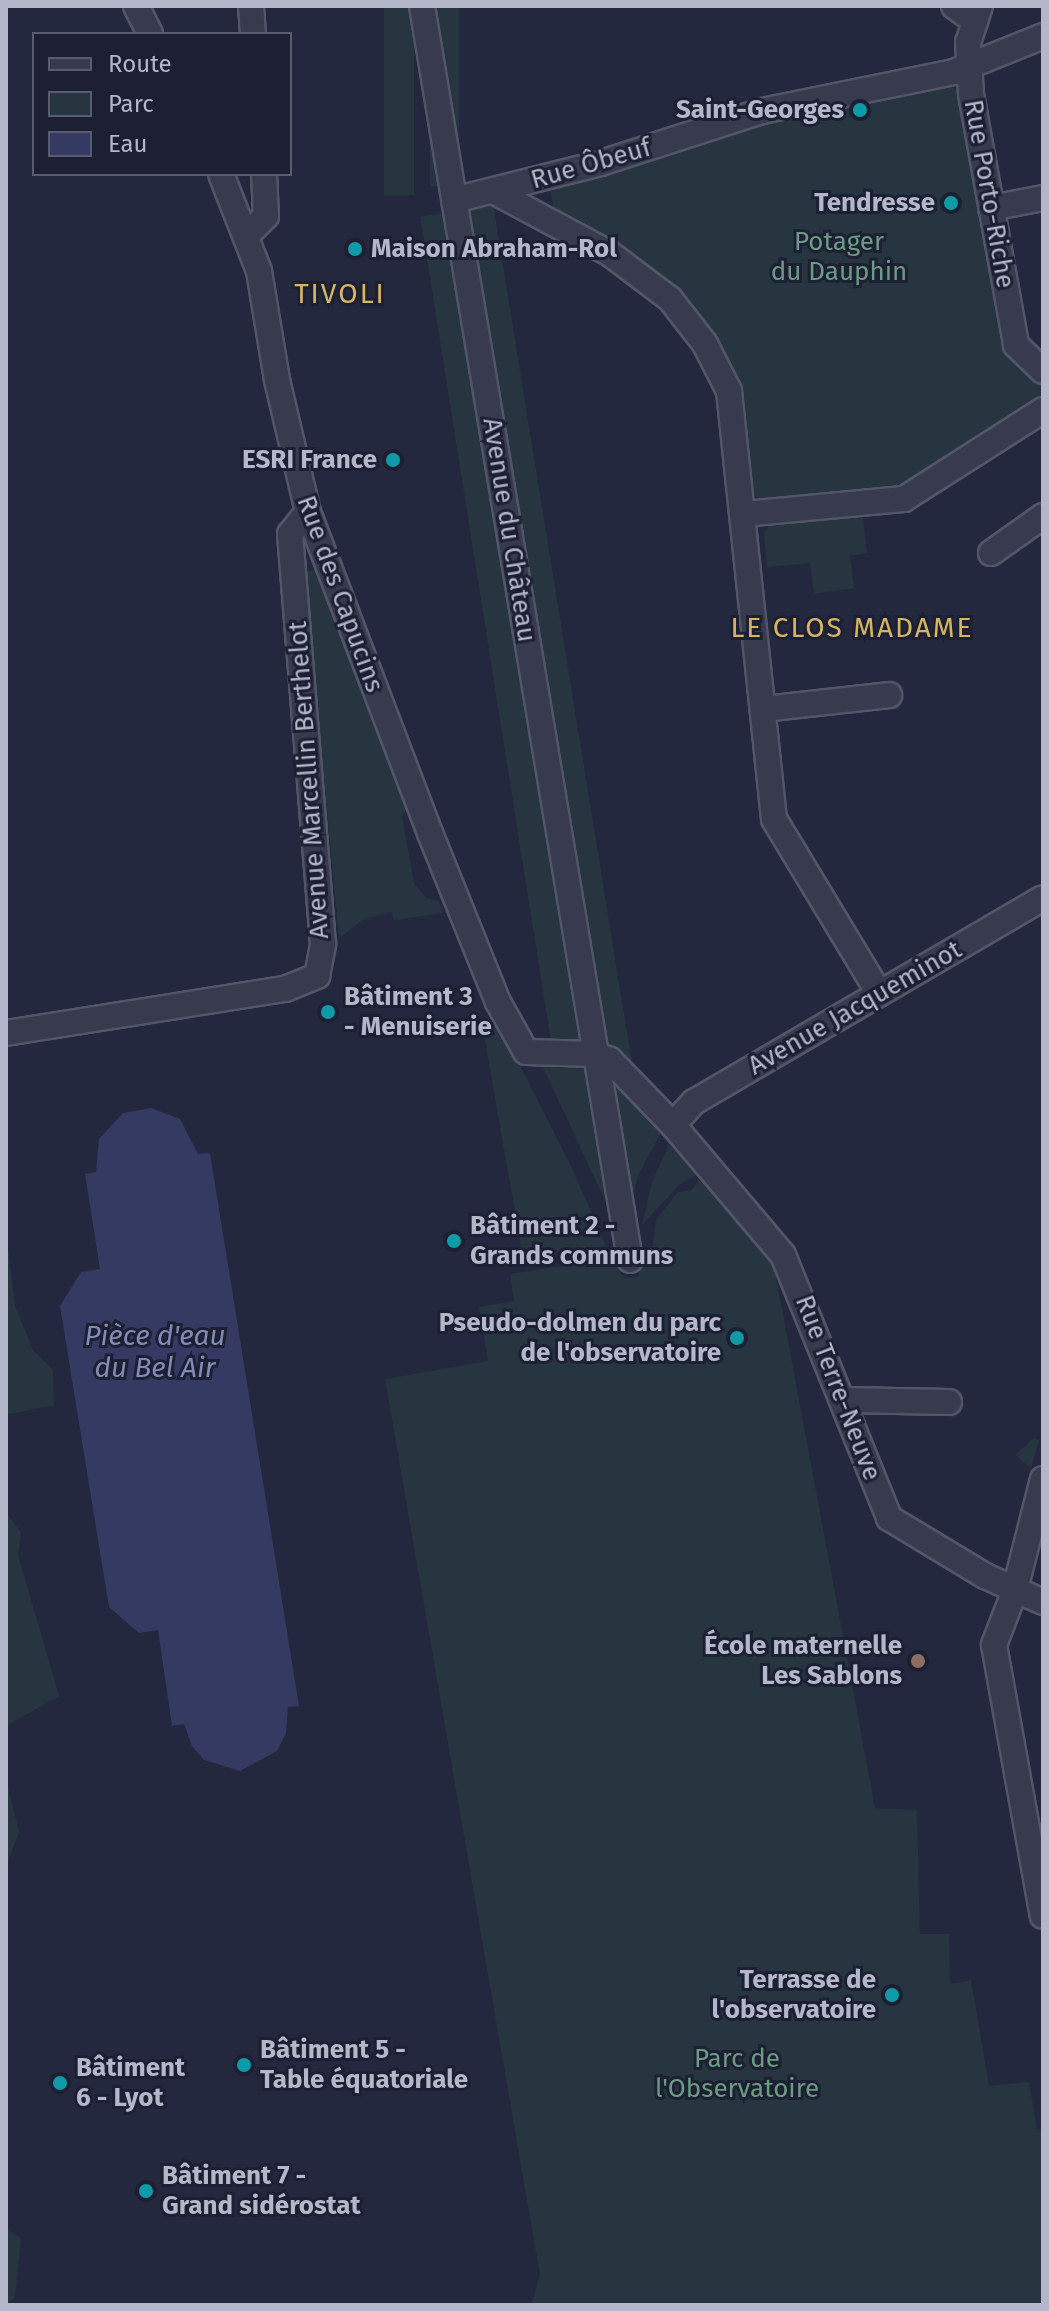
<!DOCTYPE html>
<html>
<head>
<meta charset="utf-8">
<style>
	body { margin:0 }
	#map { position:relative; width:1049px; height:2311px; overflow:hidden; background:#24283e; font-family:"Fira Sans",sans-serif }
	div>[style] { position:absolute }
	.green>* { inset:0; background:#26353f; transform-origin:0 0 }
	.water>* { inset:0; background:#343a62 }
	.roads { filter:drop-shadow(2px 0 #535669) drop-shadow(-2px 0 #535669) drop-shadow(0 2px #535669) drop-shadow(0 -2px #535669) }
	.minor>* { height:24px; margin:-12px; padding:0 12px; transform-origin:12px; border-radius:12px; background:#383b4e }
	.dots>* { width:22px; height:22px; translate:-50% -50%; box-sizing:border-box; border:4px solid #1d2033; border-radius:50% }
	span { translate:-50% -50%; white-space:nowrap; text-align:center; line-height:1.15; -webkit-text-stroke:6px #1d2033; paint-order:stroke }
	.poi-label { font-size:26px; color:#b4b6c9; font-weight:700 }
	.right { translate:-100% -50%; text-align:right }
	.left { translate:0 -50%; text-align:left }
	.street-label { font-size:26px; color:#b4b6c9 }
	.park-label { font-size:26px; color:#6b9b83 }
	.neighbourhood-label { font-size:28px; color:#d6b562; letter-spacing:2px }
	.water-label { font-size:28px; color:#838ab6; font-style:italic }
	.frame { position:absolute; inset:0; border:8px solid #b4b6c9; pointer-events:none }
	.legend { position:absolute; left:32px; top:32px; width:260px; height:144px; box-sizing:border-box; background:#1d2033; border:2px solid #595c6f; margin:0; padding:10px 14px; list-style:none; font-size:24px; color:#b4b6c9 }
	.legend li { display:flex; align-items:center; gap:16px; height:40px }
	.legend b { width:40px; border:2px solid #595c6f }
</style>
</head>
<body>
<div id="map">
	<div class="green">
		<i style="left:384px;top:6px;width:30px;height:189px"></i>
		<i style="left:430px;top:6px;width:29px;height:180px"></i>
		<i style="clip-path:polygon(949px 84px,960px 93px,1004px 349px,1043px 386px,1042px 394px,901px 486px,759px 499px,753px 493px,737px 385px,711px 332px,644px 264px,554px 212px,550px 185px,757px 124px)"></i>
		<i style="clip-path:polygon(493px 204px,623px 1008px,633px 1069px,609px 1043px,602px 1043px,463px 209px)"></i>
		<i style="left:450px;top:212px;width:841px;height:30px;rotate:81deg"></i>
		<i style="clip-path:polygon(863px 517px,867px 553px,850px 556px,854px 588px,814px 594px,810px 563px,767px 567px,764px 533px,769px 526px)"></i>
		<i style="clip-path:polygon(319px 568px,408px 806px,402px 817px,414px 883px,426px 898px,439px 901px,443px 913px,394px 920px,391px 912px,364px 919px,339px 938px,305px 573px)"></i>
		<i style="clip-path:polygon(489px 1017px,509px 1044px,571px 1166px,606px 1246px,523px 1258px,482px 1023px)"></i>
		<i style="clip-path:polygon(543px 1067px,589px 1069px,611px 1203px,606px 1203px)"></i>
		<i style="clip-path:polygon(607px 1076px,661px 1133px,638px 1175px,632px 1200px)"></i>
		<i style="clip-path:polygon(669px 1145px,699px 1173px,679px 1185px,642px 1225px,652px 1182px)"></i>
		<i style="clip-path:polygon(702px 1178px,772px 1255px,875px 1808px,917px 1810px,920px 1934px,949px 1934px,950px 1984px,971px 1980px,989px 2086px,1029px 2082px,1037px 2129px,1043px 2129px,1043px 2305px,531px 2305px,540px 2275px,385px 1379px,488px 1361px,479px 1307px,514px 1301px,510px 1274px,610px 1258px,624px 1278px,638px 1276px,647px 1253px,652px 1251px,656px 1220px,677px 1193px,691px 1190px)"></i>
		<i style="clip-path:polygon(6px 1230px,15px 1306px,33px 1350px,53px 1370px,54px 1405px,6px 1415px)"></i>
		<i style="clip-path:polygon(1034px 1438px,1039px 1441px,1031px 1468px,1015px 1455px)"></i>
		<i style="clip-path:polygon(6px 1512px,21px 1533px,18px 1555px,59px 1696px,6px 1726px)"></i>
		<i style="clip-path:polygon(6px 1780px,19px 1832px,6px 1867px)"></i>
		<i style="clip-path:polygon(6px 2229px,21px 2238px,15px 2297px,7px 2305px)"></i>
	</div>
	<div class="water">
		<i style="clip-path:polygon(151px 1108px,180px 1119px,198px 1154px,210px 1153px,299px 1706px,288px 1707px,286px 1733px,277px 1751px,240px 1771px,204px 1760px,192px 1746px,184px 1724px,172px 1726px,158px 1630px,139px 1633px,109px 1607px,60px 1306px,81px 1272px,100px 1269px,85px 1174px,96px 1172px,99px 1139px,123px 1113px)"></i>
	</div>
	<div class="roads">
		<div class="minor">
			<i style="left:136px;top:6px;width:31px;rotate:63deg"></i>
			<i style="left:251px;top:6px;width:28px;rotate:86deg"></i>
			<i style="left:422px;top:6px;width:1271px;rotate:80.58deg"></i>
			<i style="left:954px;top:6px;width:26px;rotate:36deg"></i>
			<i style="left:980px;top:6px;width:38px;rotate:108deg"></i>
			<i style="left:968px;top:42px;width:52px;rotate:86.7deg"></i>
			<i style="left:971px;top:94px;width:255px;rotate:79.8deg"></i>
			<i style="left:1016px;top:345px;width:37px;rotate:44deg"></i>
			<i style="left:221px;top:174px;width:104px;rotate:68.6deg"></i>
			<i style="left:259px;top:271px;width:110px;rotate:80.6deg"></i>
			<i style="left:277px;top:380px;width:136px;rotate:76.8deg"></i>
			<i style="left:308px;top:512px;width:343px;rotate:69.2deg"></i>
			<i style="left:430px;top:833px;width:182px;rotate:68.1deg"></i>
			<i style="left:498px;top:1002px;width:57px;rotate:60.8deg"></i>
			<i style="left:526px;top:1052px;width:69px;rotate:1.7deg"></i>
			<i style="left:595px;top:1054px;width:16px;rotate:22deg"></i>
			<i style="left:610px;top:1060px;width:91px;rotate:45.9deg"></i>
			<i style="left:673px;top:1125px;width:170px;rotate:49.8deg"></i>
			<i style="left:783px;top:1255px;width:284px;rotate:68deg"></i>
			<i style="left:889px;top:1518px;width:112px;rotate:31.1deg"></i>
			<i style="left:985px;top:1576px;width:64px;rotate:24.1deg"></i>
			<i style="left:495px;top:192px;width:129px;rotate:28.2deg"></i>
			<i style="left:609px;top:253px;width:76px;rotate:37deg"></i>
			<i style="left:670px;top:299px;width:57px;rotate:52.1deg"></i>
			<i style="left:705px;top:344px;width:53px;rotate:62.9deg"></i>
			<i style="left:729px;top:391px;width:430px;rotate:84deg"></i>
			<i style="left:774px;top:819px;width:203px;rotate:58.9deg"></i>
			<i style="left:454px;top:200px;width:152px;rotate:-14.1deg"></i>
			<i style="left:601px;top:163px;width:169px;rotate:-17.9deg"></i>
			<i style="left:762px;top:111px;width:196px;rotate:-11.5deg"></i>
			<i style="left:954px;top:72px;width:96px;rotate:-22deg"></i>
			<i style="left:991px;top:208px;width:53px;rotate:-10.9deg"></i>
			<i style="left:249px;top:233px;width:24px;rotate:-45deg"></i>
			<i style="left:266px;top:216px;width:42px;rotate:-92.7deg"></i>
			<i style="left:744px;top:514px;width:161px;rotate:-5.4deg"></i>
			<i style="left:904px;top:499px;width:165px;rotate:-32.6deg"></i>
			<i style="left:991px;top:553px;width:64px;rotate:-35.4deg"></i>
			<i style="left:763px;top:709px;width:127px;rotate:-6.3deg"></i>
			<i style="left:6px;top:1033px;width:282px;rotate:-9deg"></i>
			<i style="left:285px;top:989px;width:35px;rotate:-22deg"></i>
			<i style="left:317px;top:976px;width:33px;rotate:-79deg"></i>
			<i style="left:323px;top:944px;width:411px;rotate:-94.6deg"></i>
			<i style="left:290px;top:534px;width:28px;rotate:-51deg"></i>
			<i style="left:673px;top:1125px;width:31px;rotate:-48deg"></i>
			<i style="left:694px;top:1102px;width:404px;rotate:-30.3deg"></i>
			<i style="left:845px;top:1400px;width:104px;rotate:1.1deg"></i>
			<i style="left:1043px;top:1479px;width:114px;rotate:104.2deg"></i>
			<i style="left:1015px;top:1590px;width:59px;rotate:110.9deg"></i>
			<i style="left:994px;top:1645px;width:275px;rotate:79.8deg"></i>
		</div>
	</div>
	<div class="dots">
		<i style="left:860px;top:110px;background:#0f9aa8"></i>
		<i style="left:951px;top:203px;background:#0f9aa8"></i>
		<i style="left:355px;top:249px;background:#0f9aa8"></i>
		<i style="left:393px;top:460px;background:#0f9aa8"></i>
		<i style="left:328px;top:1012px;background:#0f9aa8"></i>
		<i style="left:454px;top:1241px;background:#0f9aa8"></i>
		<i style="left:737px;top:1338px;background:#0f9aa8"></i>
		<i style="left:918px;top:1661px;background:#8d6e63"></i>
		<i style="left:892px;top:1995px;background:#0f9aa8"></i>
		<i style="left:244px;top:2065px;background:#0f9aa8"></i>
		<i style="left:60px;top:2083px;background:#0f9aa8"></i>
		<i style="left:146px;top:2191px;background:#0f9aa8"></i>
	</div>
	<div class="poi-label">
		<span class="right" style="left:844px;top:110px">Saint-Georges</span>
		<span class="right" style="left:935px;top:203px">Tendresse</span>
		<span class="left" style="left:371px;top:249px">Maison Abraham-Rol</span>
		<span class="right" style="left:377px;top:460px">ESRI France</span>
		<span class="left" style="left:344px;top:1012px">Bâtiment 3<br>- Menuiserie</span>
		<span class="left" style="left:470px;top:1241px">Bâtiment 2 -<br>Grands communs</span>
		<span class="right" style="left:721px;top:1338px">Pseudo-dolmen du parc<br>de l'observatoire</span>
		<span class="right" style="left:902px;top:1661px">École maternelle<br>Les Sablons</span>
		<span class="right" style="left:876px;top:1995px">Terrasse de<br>l'observatoire</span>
		<span class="left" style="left:260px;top:2065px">Bâtiment 5 -<br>Table équatoriale</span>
		<span class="left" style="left:76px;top:2083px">Bâtiment<br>6 - Lyot</span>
		<span class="left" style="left:162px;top:2191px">Bâtiment 7 -<br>Grand sidérostat</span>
	</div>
	<div class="street-label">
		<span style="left:591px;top:164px;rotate:-16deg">Rue Ôbeuf</span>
		<span style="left:989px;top:194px;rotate:80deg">Rue Porto-Riche</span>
		<span style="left:509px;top:530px;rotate:81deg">Avenue du Château</span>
		<span style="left:340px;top:594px;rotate:70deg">Rue des Capucins</span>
		<span style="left:309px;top:780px;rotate:-94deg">Avenue Marcellin Berthelot</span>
		<span style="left:855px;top:1008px;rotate:-30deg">Avenue Jacqueminot</span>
		<span style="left:838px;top:1388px;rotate:69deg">Rue Terre-Neuve</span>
	</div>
	<div class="park-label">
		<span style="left:839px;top:257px">Potager<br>du Dauphin</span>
		<span style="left:737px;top:2074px">Parc de<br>l'Observatoire</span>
	</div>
	<div class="neighbourhood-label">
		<span style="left:340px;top:294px">TIVOLI</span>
		<span style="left:852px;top:628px">LE CLOS MADAME</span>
	</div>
	<div class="water-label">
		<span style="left:155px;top:1352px">Pièce d'eau<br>du Bel Air</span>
	</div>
	<div class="frame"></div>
	<ul class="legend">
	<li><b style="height:10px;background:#383b4e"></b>Route</li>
	<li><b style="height:22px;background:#26353f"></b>Parc</li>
	<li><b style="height:22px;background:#343a62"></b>Eau</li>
	</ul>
</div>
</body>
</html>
